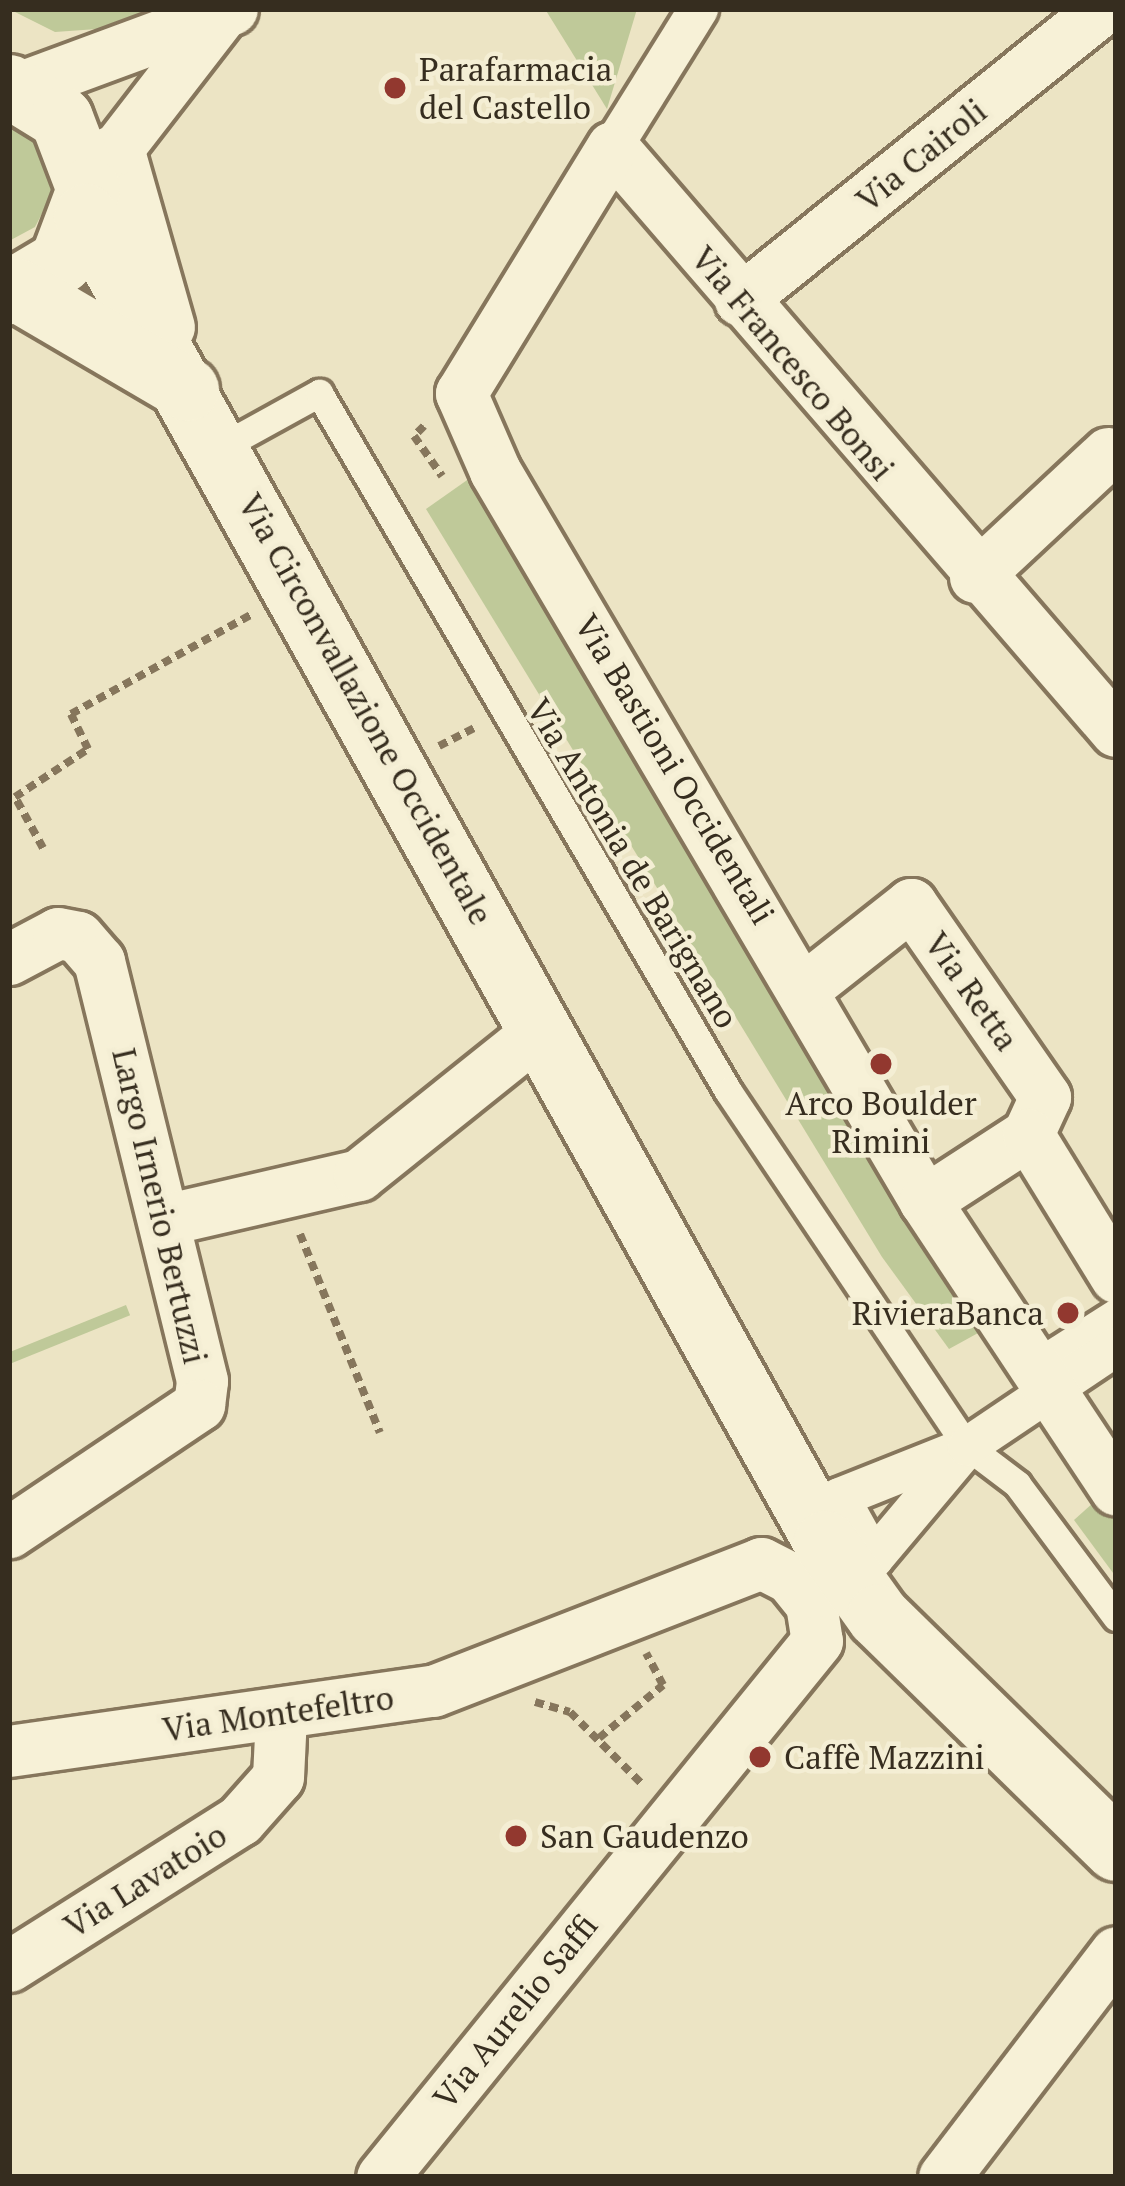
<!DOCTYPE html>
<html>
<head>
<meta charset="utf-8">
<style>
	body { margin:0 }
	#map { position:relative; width:1125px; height:2186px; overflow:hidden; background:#ece4c4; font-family:"PT Serif",serif }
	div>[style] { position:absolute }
	.green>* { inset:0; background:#bfc999; transform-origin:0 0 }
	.path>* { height:8px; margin-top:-4px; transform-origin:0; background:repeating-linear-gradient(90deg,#86765c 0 9px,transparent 0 15px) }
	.roads { filter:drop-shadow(3px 0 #86765c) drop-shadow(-3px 0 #86765c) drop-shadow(0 3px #86765c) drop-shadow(0 -3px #86765c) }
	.service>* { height:27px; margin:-13.5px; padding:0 13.5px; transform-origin:13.5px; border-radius:13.5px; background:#f7f1d7 }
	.pedestrian>* { height:39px; margin:-19.5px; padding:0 19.5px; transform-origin:19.5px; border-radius:19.5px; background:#f7f1d7 }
	.minor>* { height:51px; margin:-25.5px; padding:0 25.5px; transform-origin:25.5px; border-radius:25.5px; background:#f7f1d7 }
	.tertiary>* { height:63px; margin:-31.5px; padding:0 31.5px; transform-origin:31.5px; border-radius:31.5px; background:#f7f1d7 }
	.dots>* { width:33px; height:33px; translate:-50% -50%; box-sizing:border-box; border:6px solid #f4eed4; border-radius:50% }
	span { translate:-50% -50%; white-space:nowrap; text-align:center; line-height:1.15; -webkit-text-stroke:9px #f4eed4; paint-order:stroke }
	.poi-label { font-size:33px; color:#362d1f }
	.left { translate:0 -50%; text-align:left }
	.right { translate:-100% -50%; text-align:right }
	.street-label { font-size:33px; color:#362d1f }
	.frame { position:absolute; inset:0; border:12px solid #362d1f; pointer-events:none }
</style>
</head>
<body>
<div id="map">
	<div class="green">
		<i style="clip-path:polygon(9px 9px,147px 9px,111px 28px,55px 32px)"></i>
		<i style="clip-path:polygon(545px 9px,637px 9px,607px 109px)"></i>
		<i style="clip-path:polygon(9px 120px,33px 133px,54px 190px,35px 227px,9px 241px)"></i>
		<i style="clip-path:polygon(480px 471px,989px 1327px,949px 1349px,882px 1257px,426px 509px)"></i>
		<i style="left:126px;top:1305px;width:11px;height:138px;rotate:68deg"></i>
		<i style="clip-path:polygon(1103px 1494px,1116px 1513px,1116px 1577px,1074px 1520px)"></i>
	</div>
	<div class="path">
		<i style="left:424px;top:426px;width:14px;rotate:135deg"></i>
		<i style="left:414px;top:436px;width:49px;rotate:55deg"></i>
		<i style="left:439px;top:746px;width:39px;rotate:-27deg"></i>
		<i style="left:43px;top:848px;width:58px;rotate:-118.8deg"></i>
		<i style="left:15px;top:797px;width:87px;rotate:-33.3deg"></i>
		<i style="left:88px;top:749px;width:39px;rotate:-116deg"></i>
		<i style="left:71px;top:714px;width:205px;rotate:-28.9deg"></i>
		<i style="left:300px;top:1234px;width:214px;rotate:68.1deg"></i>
		<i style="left:535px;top:1702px;width:36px;rotate:16deg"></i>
		<i style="left:570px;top:1712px;width:103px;rotate:45deg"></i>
		<i style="left:599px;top:1738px;width:83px;rotate:-39.6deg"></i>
		<i style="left:663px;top:1685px;width:36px;rotate:-118deg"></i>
	</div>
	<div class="roads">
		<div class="service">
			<i style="left:223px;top:446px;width:110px;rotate:-28.9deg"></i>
			<i style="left:319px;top:393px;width:809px;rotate:59.63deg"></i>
			<i style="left:728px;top:1091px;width:428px;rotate:56.1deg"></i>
			<i style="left:967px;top:1446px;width:63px;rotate:37.2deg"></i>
			<i style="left:1017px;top:1484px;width:166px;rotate:53.3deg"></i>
			<i style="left:1028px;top:1368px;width:104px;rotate:-32.5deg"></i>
		</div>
		<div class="pedestrian">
			<i style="left:612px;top:147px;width:163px;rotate:-58.1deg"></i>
			<i style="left:967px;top:1446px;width:138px;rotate:158.3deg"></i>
			<i style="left:839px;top:1497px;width:70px;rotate:60.9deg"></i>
			<i style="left:873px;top:1558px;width:146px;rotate:-50deg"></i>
			<i style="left:967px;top:1446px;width:179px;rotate:-33.9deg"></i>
		</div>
		<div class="minor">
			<i style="left:18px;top:88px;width:228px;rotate:-20.3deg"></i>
			<i style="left:118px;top:148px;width:186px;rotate:74.1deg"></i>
			<i style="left:85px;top:163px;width:36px;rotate:-24deg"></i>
			<i style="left:118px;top:148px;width:167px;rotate:-52.3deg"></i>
			<i style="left:740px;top:300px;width:464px;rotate:-38.8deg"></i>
			<i style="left:975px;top:577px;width:182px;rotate:-43deg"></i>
			<i style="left:1116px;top:731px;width:771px;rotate:-130.79deg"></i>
			<i style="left:612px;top:147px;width:289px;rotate:121.5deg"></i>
			<i style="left:461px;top:393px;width:85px;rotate:66.4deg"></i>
			<i style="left:495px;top:471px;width:847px;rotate:59.5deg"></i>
			<i style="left:925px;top:1201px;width:346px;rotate:56.5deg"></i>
			<i style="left:9px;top:959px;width:55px;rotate:-28deg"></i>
			<i style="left:58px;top:933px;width:20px;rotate:11deg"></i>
			<i style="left:78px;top:937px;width:32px;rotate:49deg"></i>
			<i style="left:99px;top:961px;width:432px;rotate:76.2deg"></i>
			<i style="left:202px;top:1381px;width:24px;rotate:97deg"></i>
			<i style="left:199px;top:1405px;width:229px;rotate:146.2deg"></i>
			<i style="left:806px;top:987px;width:134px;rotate:-38.3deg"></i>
			<i style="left:911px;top:904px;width:235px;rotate:55.2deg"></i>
			<i style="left:1045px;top:1097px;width:41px;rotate:114.7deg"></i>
			<i style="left:1028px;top:1134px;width:123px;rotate:147deg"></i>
			<i style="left:1028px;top:1134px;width:168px;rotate:58.4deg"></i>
			<i style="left:164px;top:1220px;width:200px;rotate:-13deg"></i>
			<i style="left:359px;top:1175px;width:233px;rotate:-38.7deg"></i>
			<i style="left:9px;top:1751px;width:428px;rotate:-8.1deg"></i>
			<i style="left:433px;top:1691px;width:352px;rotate:-21.3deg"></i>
			<i style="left:761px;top:1563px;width:33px;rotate:27deg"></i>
			<i style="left:790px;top:1578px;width:33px;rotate:51deg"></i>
			<i style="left:811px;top:1604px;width:37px;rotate:81deg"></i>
			<i style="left:817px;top:1641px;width:690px;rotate:129.06deg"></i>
			<i style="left:9px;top:1966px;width:273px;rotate:-32.3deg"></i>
			<i style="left:240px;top:1820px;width:57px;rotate:-48.5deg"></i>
			<i style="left:278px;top:1777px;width:61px;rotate:-87.2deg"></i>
			<i style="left:944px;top:2177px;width:283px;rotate:-52.6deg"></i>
		</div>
		<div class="tertiary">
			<i style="left:9px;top:86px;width:61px;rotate:31.6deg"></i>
			<i style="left:61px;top:118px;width:76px;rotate:69.2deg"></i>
			<i style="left:88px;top:189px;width:77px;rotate:110.6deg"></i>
			<i style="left:61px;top:261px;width:61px;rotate:149.2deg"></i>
			<i style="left:85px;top:215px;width:1519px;rotate:60.85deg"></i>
			<i style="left:825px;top:1542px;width:91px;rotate:54.4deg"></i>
			<i style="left:878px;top:1616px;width:333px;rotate:44.4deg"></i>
			<i style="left:18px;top:290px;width:196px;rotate:30.4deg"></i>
		</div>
	</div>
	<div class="dots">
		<i style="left:395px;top:88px;background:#92382f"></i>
		<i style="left:881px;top:1064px;background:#92382f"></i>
		<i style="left:1068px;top:1313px;background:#92382f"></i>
		<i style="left:760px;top:1757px;background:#92382f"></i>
		<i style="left:516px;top:1836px;background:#92382f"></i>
	</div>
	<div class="poi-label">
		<span class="left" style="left:419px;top:88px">Parafarmacia<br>del Castello</span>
		<span style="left:881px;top:1122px">Arco Boulder<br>Rimini</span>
		<span class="right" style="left:1044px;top:1313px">RivieraBanca</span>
		<span class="left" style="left:784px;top:1757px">Caffè Mazzini</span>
		<span class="left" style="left:540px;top:1836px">San Gaudenzo</span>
	</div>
	<div class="street-label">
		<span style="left:921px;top:155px;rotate:-39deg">Via Cairoli</span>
		<span style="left:793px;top:363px;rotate:50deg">Via Francesco Bonsi</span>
		<span style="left:366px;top:709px;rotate:61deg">Via Circonvallazione Occidentale</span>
		<span style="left:675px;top:769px;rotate:59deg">Via Bastioni Occidentali</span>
		<span style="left:633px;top:863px;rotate:59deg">Via Antonia de Barignano</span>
		<span style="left:972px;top:991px;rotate:55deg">Via Retta</span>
		<span style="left:160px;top:1206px;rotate:77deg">Largo Irnerio Bertuzzi</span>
		<span style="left:278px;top:1713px;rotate:-8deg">Via Montefeltro</span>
		<span style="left:145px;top:1880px;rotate:-32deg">Via Lavatoio</span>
		<span style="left:515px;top:2011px;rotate:-51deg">Via Aurelio Saffi</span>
	</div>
	<div class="frame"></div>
</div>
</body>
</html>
